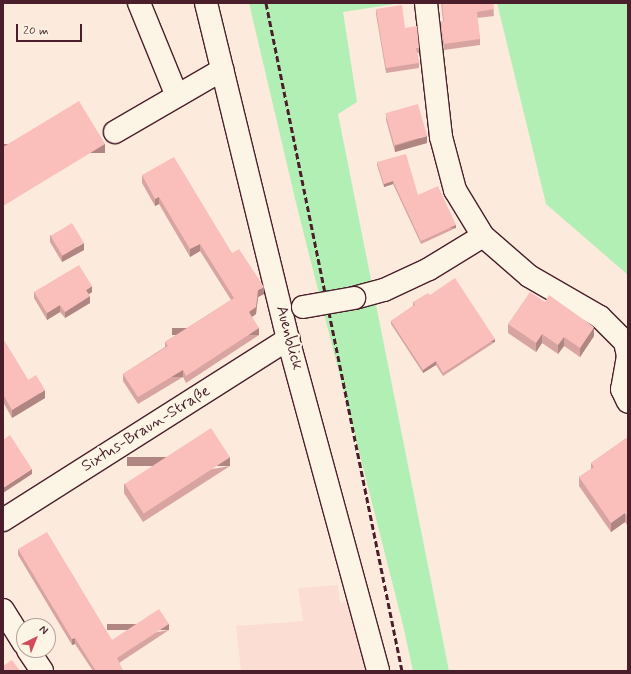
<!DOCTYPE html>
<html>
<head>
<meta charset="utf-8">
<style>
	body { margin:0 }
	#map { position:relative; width:631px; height:674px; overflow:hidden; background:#fceadd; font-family:Mynerve,sans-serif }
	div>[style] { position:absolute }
	.built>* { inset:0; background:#fcddd3 }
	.green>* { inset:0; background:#b2efb5 }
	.roads { filter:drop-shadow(1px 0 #4a1f2b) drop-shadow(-1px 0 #4a1f2b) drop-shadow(0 1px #4a1f2b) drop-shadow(0 -1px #4a1f2b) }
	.minor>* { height:22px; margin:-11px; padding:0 11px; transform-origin:11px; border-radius:11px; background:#fcf5e5 }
	.rail>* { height:3px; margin-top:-1.5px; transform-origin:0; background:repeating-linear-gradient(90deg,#4a1f2b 0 6px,transparent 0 9px) }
	.bridges { filter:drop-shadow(1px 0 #4a1f2b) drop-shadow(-1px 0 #4a1f2b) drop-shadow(0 1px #4a1f2b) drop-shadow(0 -1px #4a1f2b) }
	.minor-bridge>* { height:22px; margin:-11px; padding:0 11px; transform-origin:11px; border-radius:11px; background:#fcf5e5 }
	.wall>* { inset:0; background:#d8a4a1 }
	.shaded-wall>* { inset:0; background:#b08683; transform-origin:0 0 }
	.building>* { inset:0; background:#fbbfbb; transform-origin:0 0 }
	span { translate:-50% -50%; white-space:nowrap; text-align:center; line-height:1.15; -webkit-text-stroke:4px #fcf5e5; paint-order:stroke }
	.street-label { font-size:16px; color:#4a1f2b }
	.frame { position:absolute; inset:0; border:4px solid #4a1f2b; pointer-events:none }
	.north { position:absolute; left:16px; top:618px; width:40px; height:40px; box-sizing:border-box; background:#fcf5e5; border:1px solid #b59f9b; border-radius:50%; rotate:43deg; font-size:11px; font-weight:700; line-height:16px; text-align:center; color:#4a1f2b }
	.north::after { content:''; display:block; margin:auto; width:14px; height:18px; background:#d1495b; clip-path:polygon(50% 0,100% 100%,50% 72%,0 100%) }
	.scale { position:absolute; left:16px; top:24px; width:66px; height:18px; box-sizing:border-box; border:2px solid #4a1f2b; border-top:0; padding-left:5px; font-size:12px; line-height:14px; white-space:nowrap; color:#4a1f2b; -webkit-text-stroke:3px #fcf5e5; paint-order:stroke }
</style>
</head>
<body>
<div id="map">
	<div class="built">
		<i style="clip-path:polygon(338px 585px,340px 603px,352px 601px,369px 671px,241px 671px,236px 626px,303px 621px,298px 588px)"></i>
	</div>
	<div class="green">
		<i style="clip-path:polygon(249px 3px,401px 3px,343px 12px,357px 102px,338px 114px,449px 671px,413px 671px,403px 625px,297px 207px)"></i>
		<i style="clip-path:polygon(497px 3px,628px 3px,628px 275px,546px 204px)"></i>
	</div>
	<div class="roads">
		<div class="minor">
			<i style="left:139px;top:3px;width:100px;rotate:67.8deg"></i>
			<i style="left:206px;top:3px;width:346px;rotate:76.3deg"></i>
			<i style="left:288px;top:339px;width:344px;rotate:74.8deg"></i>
			<i style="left:426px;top:3px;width:135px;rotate:83.6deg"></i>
			<i style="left:441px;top:137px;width:55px;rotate:75.2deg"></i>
			<i style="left:455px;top:190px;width:54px;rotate:58.7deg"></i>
			<i style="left:483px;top:236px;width:61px;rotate:41deg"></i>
			<i style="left:529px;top:276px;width:82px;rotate:30deg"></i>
			<i style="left:600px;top:317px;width:35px;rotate:45deg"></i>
			<i style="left:625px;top:342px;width:14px;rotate:78deg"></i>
			<i style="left:628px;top:356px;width:34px;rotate:100deg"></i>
			<i style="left:622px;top:389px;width:14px;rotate:65deg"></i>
			<i style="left:115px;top:132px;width:124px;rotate:-30.1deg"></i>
			<i style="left:354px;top:298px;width:31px;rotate:-15deg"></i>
			<i style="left:384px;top:290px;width:50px;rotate:-25deg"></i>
			<i style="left:429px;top:269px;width:63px;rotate:-31.4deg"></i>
			<i style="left:3px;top:520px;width:338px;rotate:-32.4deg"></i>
			<i style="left:3px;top:610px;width:39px;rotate:58deg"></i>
			<i style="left:28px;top:650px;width:25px;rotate:56deg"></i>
		</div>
	</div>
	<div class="rail">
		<i style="left:266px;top:3px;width:682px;rotate:78.49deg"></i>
	</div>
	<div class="bridges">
		<div class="minor-bridge">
			<i style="left:303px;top:307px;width:52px;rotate:-10deg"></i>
		</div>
	</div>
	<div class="wall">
		<i style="clip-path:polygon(441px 3px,493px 3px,494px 16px,477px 18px,480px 39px,480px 45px,444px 50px,441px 28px,441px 22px,443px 21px)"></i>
		<i style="clip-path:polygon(376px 9px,405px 28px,419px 48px,419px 53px,417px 53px,419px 63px,419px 68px,386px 73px,376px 14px)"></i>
		<i style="clip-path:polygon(386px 114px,427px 143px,395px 152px,386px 120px)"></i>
		<i style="clip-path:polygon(377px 162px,418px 195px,456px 228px,421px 244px,393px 184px,384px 187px,377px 165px)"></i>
		<i style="clip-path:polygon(142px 175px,232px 253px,264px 294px,258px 297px,256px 314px,252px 317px,259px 335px,186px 383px,183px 377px,138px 404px,123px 381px,123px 374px,165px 347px,165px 342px,231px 300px,200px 251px,190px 257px,159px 204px,155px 206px,142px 183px)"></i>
		<i style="clip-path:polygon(50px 235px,84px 250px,62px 262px,50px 242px)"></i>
		<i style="clip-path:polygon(34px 292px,92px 292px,89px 294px,90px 303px,65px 318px,60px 312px,47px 320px,34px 298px)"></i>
		<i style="clip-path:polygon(430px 295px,495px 342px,443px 376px,436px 365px,423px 373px,391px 324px,391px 321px,413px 306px,413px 302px)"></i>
		<i style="clip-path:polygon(508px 324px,594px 336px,580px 357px,564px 346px,558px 354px,542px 343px,536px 352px,508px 333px)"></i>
		<i style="clip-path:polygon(3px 339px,28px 380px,45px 398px,12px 418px,3px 402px)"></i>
		<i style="clip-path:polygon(628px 437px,628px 526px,625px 522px,611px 532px,579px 486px,579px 477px,591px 469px,591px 463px)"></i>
		<i style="clip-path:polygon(230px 466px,143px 522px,124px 493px,124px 484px)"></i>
		<i style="clip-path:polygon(18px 549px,112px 640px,169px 630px,119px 663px,123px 671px,93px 671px,75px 644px,72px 645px,18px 555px)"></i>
	</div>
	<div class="shaded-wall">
		<i style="clip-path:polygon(427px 136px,427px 143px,395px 152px,395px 146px)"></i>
		<i style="left:105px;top:144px;width:9px;height:119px;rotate:90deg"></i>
		<i style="clip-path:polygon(393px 181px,393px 184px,384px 187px,384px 184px)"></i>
		<i style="clip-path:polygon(159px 197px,159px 204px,155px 206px,155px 199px)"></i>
		<i style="left:456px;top:225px;width:3px;height:38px;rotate:90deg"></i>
		<i style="clip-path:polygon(84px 243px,84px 250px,62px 262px,62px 256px)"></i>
		<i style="clip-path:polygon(200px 244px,200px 251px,190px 257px,190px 249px)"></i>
		<i style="clip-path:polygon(92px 286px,92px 292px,86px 296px,86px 290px)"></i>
		<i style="clip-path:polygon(264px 287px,264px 294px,258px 297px,256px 314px,249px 319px,249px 312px,258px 290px)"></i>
		<i style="clip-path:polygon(90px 296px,90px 303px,65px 318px,65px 312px)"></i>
		<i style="clip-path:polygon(60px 305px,60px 312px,47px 320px,47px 313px)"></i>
		<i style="clip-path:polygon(594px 327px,594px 336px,580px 357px,580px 348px)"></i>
		<i style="left:259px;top:328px;width:7px;height:87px;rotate:90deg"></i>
		<i style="clip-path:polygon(542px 334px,542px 343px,536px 352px,536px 343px)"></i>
		<i style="clip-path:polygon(564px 337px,564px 346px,558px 354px,558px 345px)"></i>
		<i style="left:495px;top:339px;width:3px;height:62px;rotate:90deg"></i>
		<i style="clip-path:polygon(436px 361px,436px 365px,423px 373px,423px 370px)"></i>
		<i style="left:183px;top:370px;width:7px;height:52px;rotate:90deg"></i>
		<i style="clip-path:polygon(45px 390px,45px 398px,12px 418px,12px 410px)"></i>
		<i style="left:230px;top:457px;width:9px;height:103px;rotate:90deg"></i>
		<i style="clip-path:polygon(32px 469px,32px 474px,3px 493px,3px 488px)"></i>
		<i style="clip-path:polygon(625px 513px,625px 522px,611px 532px,611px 523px)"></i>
		<i style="left:169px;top:624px;width:6px;height:62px;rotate:90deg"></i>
		<i style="clip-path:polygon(75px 638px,75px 644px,72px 645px,72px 639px)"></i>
	</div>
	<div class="building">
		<i style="clip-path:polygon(442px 3px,493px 3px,494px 9px,477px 12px,480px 39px,444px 44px,441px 22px,444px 21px)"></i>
		<i style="clip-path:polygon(402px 5px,405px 28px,417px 26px,419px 48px,416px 48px,419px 63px,386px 68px,376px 9px)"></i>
		<i style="clip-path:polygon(79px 101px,105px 144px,3px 206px,3px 147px)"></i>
		<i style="left:418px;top:104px;width:33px;height:34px;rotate:74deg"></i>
		<i style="clip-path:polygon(406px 154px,418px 195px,438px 186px,456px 225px,421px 241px,393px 181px,384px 184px,377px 162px)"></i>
		<i style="clip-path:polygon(174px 157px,232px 253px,239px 249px,264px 287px,258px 290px,256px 307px,249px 312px,259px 328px,186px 376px,183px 370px,138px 397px,123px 374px,168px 346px,165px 342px,234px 298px,200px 244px,190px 249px,159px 197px,155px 199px,142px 175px)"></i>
		<i style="left:72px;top:223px;width:23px;height:25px;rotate:59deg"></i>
		<i style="clip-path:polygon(79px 265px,92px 286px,86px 290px,90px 296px,65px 312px,60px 305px,47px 313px,34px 292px)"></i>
		<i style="clip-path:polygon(455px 278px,495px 339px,443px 373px,436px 361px,423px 370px,391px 321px,415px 305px,413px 302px,428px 293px,430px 295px)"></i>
		<i style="clip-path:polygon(530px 292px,545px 302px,549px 295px,594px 327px,580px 348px,564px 337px,558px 345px,542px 334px,536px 343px,508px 324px)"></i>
		<i style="clip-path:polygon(3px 339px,28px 380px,36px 375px,45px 390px,12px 410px,3px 394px)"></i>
		<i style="left:211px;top:428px;width:35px;height:103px;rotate:57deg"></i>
		<i style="clip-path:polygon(10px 435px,32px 469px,3px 488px,3px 440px)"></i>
		<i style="clip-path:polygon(628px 437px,628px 517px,625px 513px,611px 523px,579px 477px,594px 467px,591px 463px)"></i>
		<i style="clip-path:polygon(47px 532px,112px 640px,159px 609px,169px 624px,117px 658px,123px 671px,96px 671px,75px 638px,72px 639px,18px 549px)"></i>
		<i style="clip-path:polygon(12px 660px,20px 671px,3px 671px,3px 666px)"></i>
	</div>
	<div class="street-label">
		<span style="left:289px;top:338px;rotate:75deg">Auenblick</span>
		<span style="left:146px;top:429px;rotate:-32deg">Sixtus-Braun-Straße</span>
	</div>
	<div class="frame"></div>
	<div class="north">N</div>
	<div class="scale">20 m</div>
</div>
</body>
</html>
